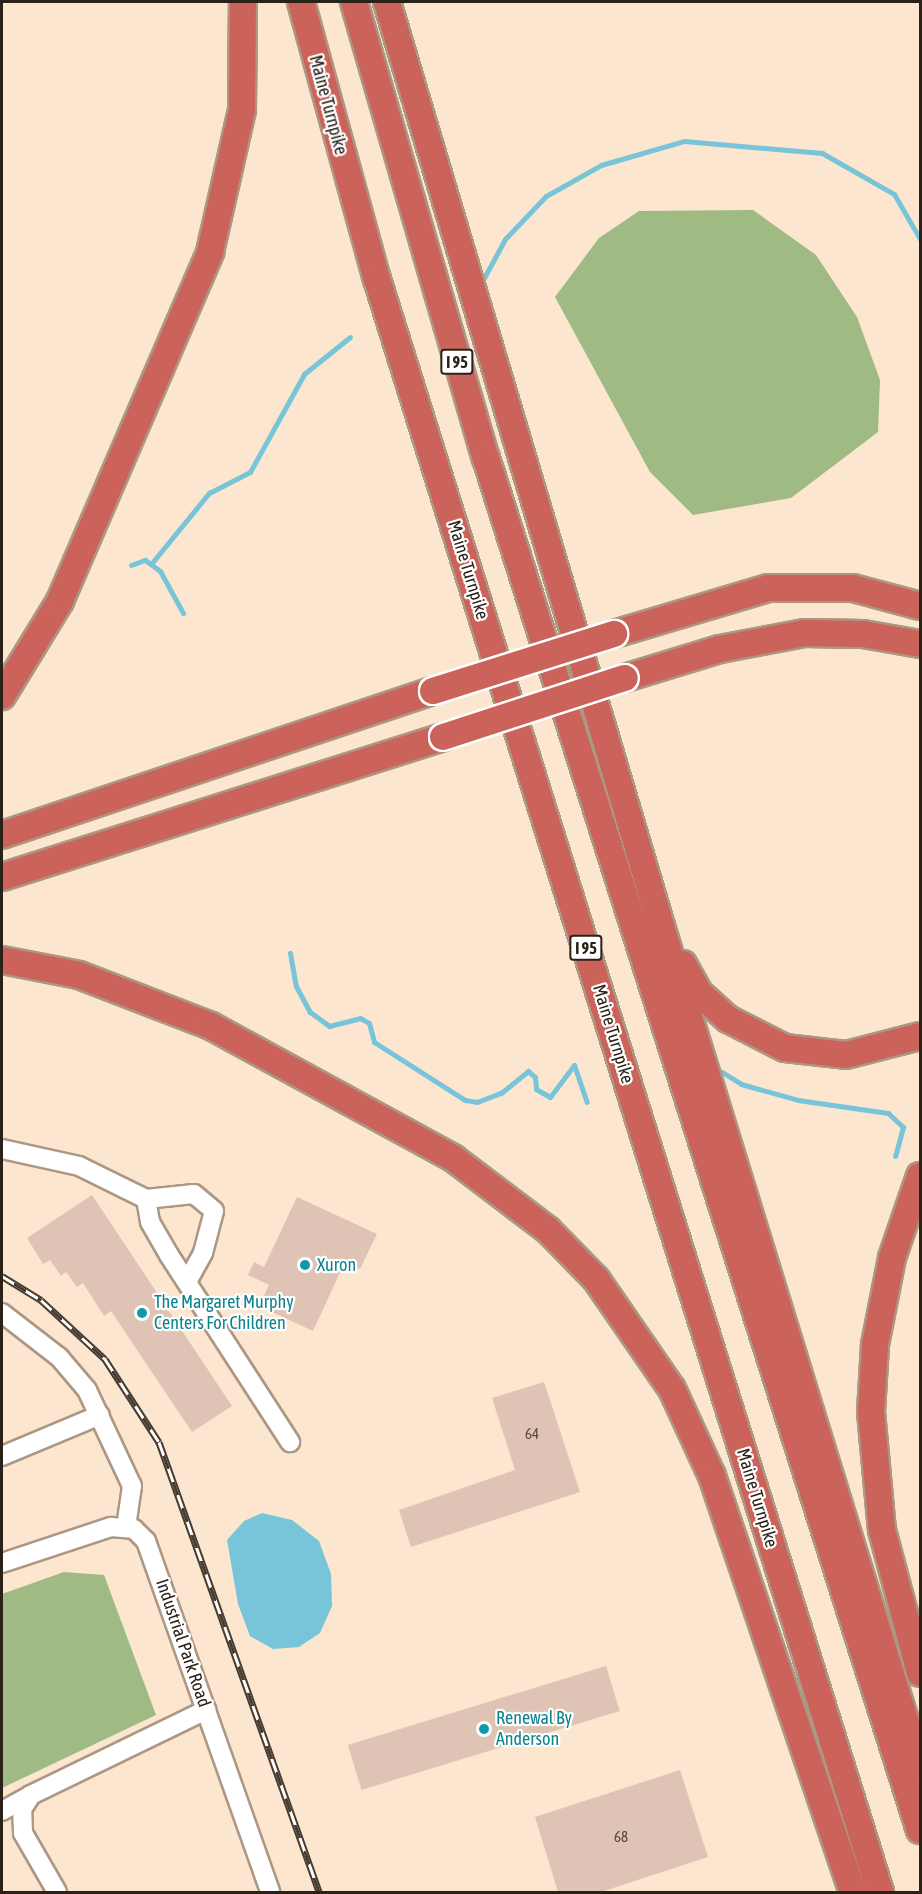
<!DOCTYPE html>
<html>
<head>
<meta charset="utf-8">
<style>
	body { margin:0 }
	#map { position:relative; width:922px; height:1894px; overflow:hidden; background:#fce6d0; font-family:"Asap Condensed",sans-serif }
	div>[style] { position:absolute }
	.forest>* { inset:0; background:#9fba82 }
	.water>* { inset:0; background:#78c4d9 }
	.stream>* { height:5px; margin:-2.5px; padding:0 2.5px; transform-origin:2.5px; border-radius:2.5px; background:#78c4d9 }
	.building>* { inset:0; background:#dfc3b5; transform-origin:0 0 }
	.roads { filter:drop-shadow(2px 0 #ac9783) drop-shadow(-2px 0 #ac9783) drop-shadow(0 2px #ac9783) drop-shadow(0 -2px #ac9783) }
	.minor>* { height:18px; margin:-9px; padding:0 9px; transform-origin:9px; border-radius:9px; background:#fff }
	.highway>* { height:26px; margin:-13px; padding:0 13px; transform-origin:13px; border-radius:13px; background:#cc635a }
	.rail>* { height:7px; margin-top:-3.5px; transform-origin:0; background:repeating-linear-gradient(90deg,#fff 0 14px,#463c31 0 28px); box-sizing:border-box; border-block:2px solid #463c31 }
	.bridges { filter:drop-shadow(2px 0 #fff) drop-shadow(-2px 0 #fff) drop-shadow(0 2px #fff) drop-shadow(0 -2px #fff) }
	.highway-bridge>* { height:26px; margin:-13px; padding:0 13px; transform-origin:13px; border-radius:13px; background:#cc635a }
	.dots>* { width:16px; height:16px; translate:-50% -50%; box-sizing:border-box; border:3px solid #fff; border-radius:50% }
	span { translate:-50% -50%; white-space:nowrap; text-align:center; line-height:1.15; -webkit-text-stroke:4.5px #fff; paint-order:stroke }
	.number-label { font-size:15px; color:#574a40 }
	.number-label span { -webkit-text-stroke-width:0 }
	.shield-label span { padding:2px 4px; background:#fff; border:2px solid; border-radius:4px; -webkit-text-stroke-width:0 }
	.shield-label { font-size:16px; color:#2a2219; font-weight:700 }
	.street-label { font-size:18px; color:#2a2219 }
	.culture-label { font-size:18px; color:#0d838f }
	.left { translate:0 -50%; text-align:left }
	.frame { position:absolute; inset:0; border:3px solid #2a2219; pointer-events:none }
</style>
</head>
<body>
<div id="map">
	<div class="forest">
		<i style="clip-path:polygon(753px 210px,816px 255px,857px 317px,880px 380px,878px 432px,791px 498px,693px 515px,650px 472px,555px 297px,599px 238px,639px 211px)"></i>
		<i style="clip-path:polygon(64px 1572px,104px 1575px,156px 1715px,2px 1788px,2px 1594px)"></i>
	</div>
	<div class="water">
		<i style="clip-path:polygon(262px 1513px,292px 1520px,319px 1541px,331px 1574px,332px 1606px,320px 1633px,299px 1647px,273px 1649px,250px 1636px,238px 1604px,227px 1540px,244px 1521px)"></i>
	</div>
	<div class="stream">
		<i style="left:484px;top:278px;width:44px;rotate:-61.7deg"></i>
		<i style="left:505px;top:239px;width:59px;rotate:-46.4deg"></i>
		<i style="left:546px;top:196px;width:63px;rotate:-29.4deg"></i>
		<i style="left:601px;top:165px;width:86px;rotate:-16.1deg"></i>
		<i style="left:684px;top:141px;width:139px;rotate:5deg"></i>
		<i style="left:822px;top:153px;width:83px;rotate:29.7deg"></i>
		<i style="left:894px;top:194px;width:52px;rotate:60deg"></i>
		<i style="left:151px;top:564px;width:92px;rotate:-50.8deg"></i>
		<i style="left:209px;top:493px;width:46px;rotate:-27.1deg"></i>
		<i style="left:250px;top:472px;width:112px;rotate:-61.1deg"></i>
		<i style="left:304px;top:374px;width:59px;rotate:-38.8deg"></i>
		<i style="left:131px;top:565px;width:15px;rotate:-20deg"></i>
		<i style="left:145px;top:560px;width:19px;rotate:36deg"></i>
		<i style="left:160px;top:571px;width:48px;rotate:61.3deg"></i>
		<i style="left:290px;top:953px;width:34px;rotate:80deg"></i>
		<i style="left:296px;top:986px;width:30px;rotate:62deg"></i>
		<i style="left:310px;top:1012px;width:24px;rotate:36deg"></i>
		<i style="left:329px;top:1026px;width:32px;rotate:-14deg"></i>
		<i style="left:360px;top:1018px;width:10px;rotate:29deg"></i>
		<i style="left:369px;top:1023px;width:20px;rotate:75deg"></i>
		<i style="left:374px;top:1042px;width:108px;rotate:32.5deg"></i>
		<i style="left:465px;top:1100px;width:12px;rotate:9deg"></i>
		<i style="left:477px;top:1102px;width:26px;rotate:-21deg"></i>
		<i style="left:501px;top:1093px;width:35px;rotate:-39deg"></i>
		<i style="left:528px;top:1071px;width:9px;rotate:41deg"></i>
		<i style="left:535px;top:1077px;width:12px;rotate:85deg"></i>
		<i style="left:536px;top:1089px;width:16px;rotate:30deg"></i>
		<i style="left:550px;top:1097px;width:40px;rotate:-53deg"></i>
		<i style="left:574px;top:1065px;width:39px;rotate:71deg"></i>
		<i style="left:722px;top:1072px;width:22px;rotate:32deg"></i>
		<i style="left:741px;top:1084px;width:59px;rotate:15.7deg"></i>
		<i style="left:798px;top:1100px;width:91px;rotate:8.2deg"></i>
		<i style="left:888px;top:1113px;width:21px;rotate:43deg"></i>
		<i style="left:903px;top:1127px;width:30px;rotate:105deg"></i>
	</div>
	<div class="building">
		<i style="clip-path:polygon(92px 1195px,232px 1406px,192px 1432px,111px 1311px,104px 1316px,83px 1283px,77px 1287px,66px 1272px,61px 1276px,50px 1260px,43px 1264px,27px 1238px)"></i>
		<i style="clip-path:polygon(297px 1197px,377px 1234px,360px 1269px,345px 1262px,313px 1331px,259px 1306px,269px 1285px,248px 1275px,254px 1262px,264px 1267px)"></i>
		<i style="clip-path:polygon(544px 1382px,580px 1492px,411px 1547px,399px 1510px,515px 1470px,492px 1398px)"></i>
		<i style="left:606px;top:1666px;width:47px;height:270px;rotate:73deg"></i>
		<i style="clip-path:polygon(680px 1770px,708px 1857px,601px 1892px,558px 1892px,535px 1817px)"></i>
	</div>
	<div class="roads">
		<div class="minor">
			<i style="left:2px;top:1149px;width:79px;rotate:12.4deg"></i>
			<i style="left:79px;top:1166px;width:75px;rotate:26.2deg"></i>
			<i style="left:146px;top:1199px;width:23px;rotate:80deg"></i>
			<i style="left:150px;top:1222px;width:38px;rotate:60deg"></i>
			<i style="left:169px;top:1255px;width:223px;rotate:57.1deg"></i>
			<i style="left:146px;top:1199px;width:48px;rotate:-5.9deg"></i>
			<i style="left:194px;top:1194px;width:26px;rotate:40deg"></i>
			<i style="left:214px;top:1211px;width:43px;rotate:104.7deg"></i>
			<i style="left:203px;top:1253px;width:33px;rotate:119deg"></i>
			<i style="left:2px;top:1313px;width:72px;rotate:37.7deg"></i>
			<i style="left:59px;top:1357px;width:43px;rotate:49.7deg"></i>
			<i style="left:87px;top:1390px;width:106px;rotate:64.9deg"></i>
			<i style="left:132px;top:1486px;width:41px;rotate:98.3deg"></i>
			<i style="left:2px;top:1456px;width:106px;rotate:-22.7deg"></i>
			<i style="left:2px;top:1563px;width:115px;rotate:-18.3deg"></i>
			<i style="left:111px;top:1527px;width:23px;rotate:5deg"></i>
			<i style="left:134px;top:1529px;width:17px;rotate:45deg"></i>
			<i style="left:146px;top:1541px;width:372px;rotate:70.5deg"></i>
			<i style="left:2px;top:1811px;width:33px;rotate:-29deg"></i>
			<i style="left:57px;top:1892px;width:68px;rotate:-120deg"></i>
			<i style="left:23px;top:1833px;width:24px;rotate:-92deg"></i>
			<i style="left:22px;top:1809px;width:17px;rotate:-57deg"></i>
			<i style="left:31px;top:1795px;width:195px;rotate:-25.9deg"></i>
		</div>
		<div class="highway">
			<i style="left:301px;top:2px;width:287px;rotate:74.7deg"></i>
			<i style="left:377px;top:279px;width:1690px;rotate:72.68deg"></i>
			<i style="left:354px;top:2px;width:475px;rotate:73.9deg"></i>
			<i style="left:486px;top:458px;width:1439px;rotate:72.45deg"></i>
			<i style="left:387px;top:2px;width:964px;rotate:73.48deg"></i>
			<i style="left:661px;top:926px;width:882px;rotate:72.92deg"></i>
			<i style="left:614px;top:634px;width:161px;rotate:-16.6deg"></i>
			<i style="left:768px;top:588px;width:85px"></i>
			<i style="left:853px;top:588px;width:69px;rotate:15deg"></i>
			<i style="left:625px;top:678px;width:99px;rotate:-17deg"></i>
			<i style="left:720px;top:649px;width:86px;rotate:-10.7deg"></i>
			<i style="left:805px;top:633px;width:58px;rotate:1deg"></i>
			<i style="left:863px;top:634px;width:58px;rotate:10deg"></i>
			<i style="left:2px;top:696px;width:111px;rotate:-58.6deg"></i>
			<i style="left:60px;top:601px;width:380px;rotate:-66.7deg"></i>
			<i style="left:210px;top:252px;width:146px;rotate:-77.3deg"></i>
			<i style="left:242px;top:110px;width:108px;rotate:-89.5deg"></i>
			<i style="left:2px;top:835px;width:454px;rotate:-18.5deg"></i>
			<i style="left:2px;top:877px;width:463px;rotate:-17.6deg"></i>
			<i style="left:2px;top:960px;width:78px;rotate:11deg"></i>
			<i style="left:79px;top:975px;width:142px;rotate:21.1deg"></i>
			<i style="left:211px;top:1026px;width:276px;rotate:28.6deg"></i>
			<i style="left:453px;top:1158px;width:119px;rotate:37.2deg"></i>
			<i style="left:548px;top:1230px;width:69px;rotate:45.6deg"></i>
			<i style="left:596px;top:1279px;width:134px;rotate:55.4deg"></i>
			<i style="left:672px;top:1389px;width:96px;rotate:65.3deg"></i>
			<i style="left:712px;top:1476px;width:439px;rotate:71.3deg"></i>
			<i style="left:683px;top:964px;width:33px;rotate:61deg"></i>
			<i style="left:699px;top:993px;width:39px;rotate:42deg"></i>
			<i style="left:728px;top:1019px;width:64px;rotate:27deg"></i>
			<i style="left:785px;top:1048px;width:61px;rotate:6.5deg"></i>
			<i style="left:846px;top:1055px;width:76px;rotate:-14.4deg"></i>
			<i style="left:920px;top:1176px;width:87px;rotate:108.9deg"></i>
			<i style="left:892px;top:1258px;width:89px;rotate:101.1deg"></i>
			<i style="left:875px;top:1345px;width:67px;rotate:93.4deg"></i>
			<i style="left:871px;top:1412px;width:119px;rotate:84.7deg"></i>
			<i style="left:882px;top:1530px;width:148px;rotate:75.1deg"></i>
		</div>
	</div>
	<div class="rail">
		<i style="left:2px;top:1276px;width:46px;rotate:31.6deg"></i>
		<i style="left:41px;top:1300px;width:87px;rotate:42.7deg"></i>
		<i style="left:105px;top:1359px;width:99px;rotate:57deg"></i>
		<i style="left:159px;top:1442px;width:478px;rotate:70.4deg"></i>
	</div>
	<div class="bridges">
		<div class="highway-bridge">
			<i style="left:433px;top:691px;width:190px;rotate:-17.5deg"></i>
			<i style="left:443px;top:737px;width:191px;rotate:-18deg"></i>
		</div>
	</div>
	<div class="dots">
		<i style="left:305px;top:1265px;background:#0f9aa8"></i>
		<i style="left:142px;top:1313px;background:#0f9aa8"></i>
		<i style="left:484px;top:1729px;background:#0f9aa8"></i>
	</div>
	<div class="number-label">
		<span style="left:532px;top:1434px">64</span>
		<span style="left:621px;top:1837px">68</span>
	</div>
	<div class="shield-label">
		<span style="left:457px;top:362px">I 95</span>
		<span style="left:586px;top:948px">I 95</span>
	</div>
	<div class="street-label">
		<span style="left:328px;top:105px;rotate:75deg">Maine Turnpike</span>
		<span style="left:468px;top:570px;rotate:73deg">Maine Turnpike</span>
		<span style="left:613px;top:1034px;rotate:73deg">Maine Turnpike</span>
		<span style="left:757px;top:1498px;rotate:73deg">Maine Turnpike</span>
		<span style="left:183px;top:1643px;rotate:71deg">Industrial Park Road</span>
	</div>
	<div class="culture-label">
		<span class="left" style="left:317px;top:1265px">Xuron</span>
		<span class="left" style="left:154px;top:1313px">The Margaret Murphy<br>Centers For Children</span>
		<span class="left" style="left:496px;top:1729px">Renewal By<br>Anderson</span>
	</div>
	<div class="frame"></div>
</div>
</body>
</html>
